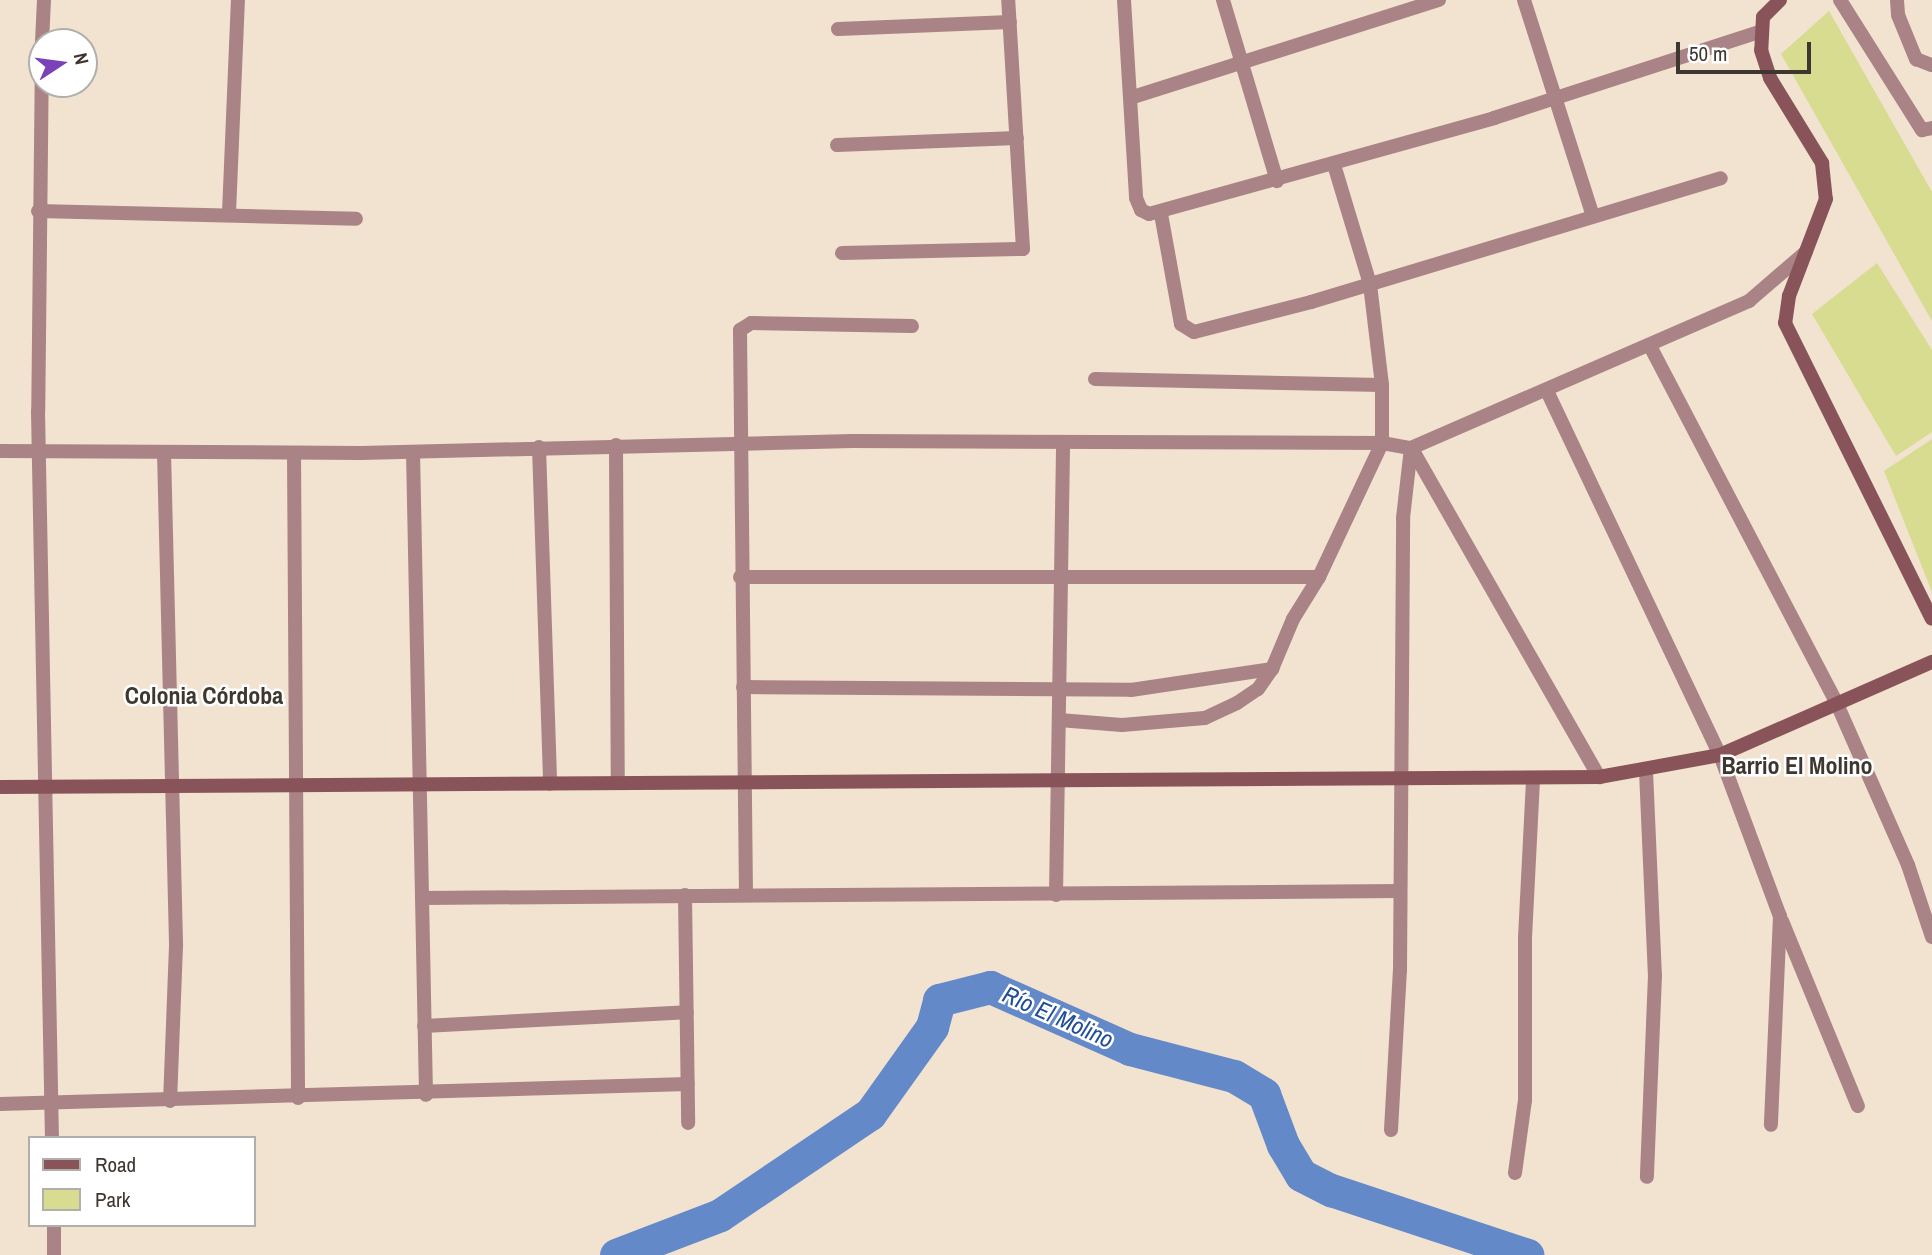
<!DOCTYPE html>
<html>
<head>
<meta charset="utf-8">
<style>
	body { margin:0 }
	#map { position:relative; width:1932px; height:1255px; overflow:hidden; background:#f2e2d0; font-family:"Archivo Narrow",sans-serif }
	div>[style] { position:absolute }
	.green>* { inset:0; background:#d7dc91 }
	.river>* { height:33px; margin:-16.5px; padding:0 16.5px; transform-origin:16.5px; border-radius:16.5px; background:#6389c8 }
	.street>* { height:14px; margin:-7px; padding:0 7px; transform-origin:7px; border-radius:7px; background:#a98386 }
	.secondary>* { height:14px; margin:-7px; padding:0 7px; transform-origin:7px; border-radius:7px; background:#895459 }
	span { translate:-50% -50%; white-space:nowrap; text-align:center; line-height:1.15; -webkit-text-stroke:5px #fff; paint-order:stroke }
	.neighbourhood-label { font-size:24px; color:#3d3730; font-weight:700 }
	.water-label { font-size:24px; color:#214d9a; font-style:italic }
	.legend { position:absolute; left:28px; top:1136px; width:228px; height:91px; box-sizing:border-box; background:#fff; border:2px solid #b1afac; margin:0; padding:9px 12px; list-style:none; font-size:21px; color:#3d3730 }
	.legend li { display:flex; align-items:center; gap:14px; height:35px }
	.legend b { width:35px; border:2px solid #b1afac }
	.north { position:absolute; left:28px; top:28px; width:70px; height:70px; box-sizing:border-box; background:#fff; border:2px solid #b1afac; border-radius:50%; rotate:77deg; font-size:19px; font-weight:700; line-height:28px; text-align:center; color:#3d3730 }
	.north::after { content:''; display:block; margin:auto; width:24px; height:32px; background:#7a41b8; clip-path:polygon(50% 0,100% 100%,50% 72%,0 100%) }
	.scale { position:absolute; left:1676px; top:42px; width:135px; height:32px; box-sizing:border-box; border:4px solid #3d3730; border-top:0; padding-left:9px; font-size:21px; line-height:24px; white-space:nowrap; color:#3d3730; -webkit-text-stroke:5px #fff; paint-order:stroke }
</style>
</head>
<body>
<div id="map">
	<div class="green">
		<i style="clip-path:polygon(1829px 11px,1932px 192px,1932px 321px,1781px 54px)"></i>
		<i style="clip-path:polygon(1877px 263px,1932px 350px,1932px 432px,1896px 456px,1812px 314px)"></i>
		<i style="clip-path:polygon(1932px 439px,1932px 592px,1884px 471px)"></i>
	</div>
	<div class="river">
		<i style="left:616px;top:1255px;width:111px;rotate:-21deg"></i>
		<i style="left:720px;top:1215px;width:181px;rotate:-34deg"></i>
		<i style="left:870px;top:1114px;width:107px;rotate:-54.5deg"></i>
		<i style="left:932px;top:1027px;width:28px;rotate:-75deg"></i>
		<i style="left:939px;top:1000px;width:53px;rotate:-14.3deg"></i>
		<i style="left:990px;top:987px;width:153px;rotate:23.9deg"></i>
		<i style="left:1130px;top:1049px;width:107px;rotate:14.6deg"></i>
		<i style="left:1234px;top:1076px;width:35px;rotate:31deg"></i>
		<i style="left:1264px;top:1094px;width:54px;rotate:69.6deg"></i>
		<i style="left:1283px;top:1145px;width:35px;rotate:59deg"></i>
		<i style="left:1301px;top:1175px;width:34px;rotate:27deg"></i>
		<i style="left:1331px;top:1190px;width:207px;rotate:18.3deg"></i>
	</div>
	<div class="street">
		<i style="left:1124px;top:0;width:198px;rotate:86.5deg"></i>
		<i style="left:1136px;top:198px;width:13px;rotate:67deg"></i>
		<i style="left:1141px;top:210px;width:9px;rotate:27deg"></i>
		<i style="left:1149px;top:214px;width:358px;rotate:-15.5deg"></i>
		<i style="left:1494px;top:118px;width:279px;rotate:-18deg"></i>
		<i style="left:1223px;top:0;width:189px;rotate:73.4deg"></i>
		<i style="left:1524px;top:0;width:227px;rotate:72.3deg"></i>
		<i style="left:1840px;top:0;width:154px;rotate:57.8deg"></i>
		<i style="left:1922px;top:130px;width:10px;rotate:-11deg"></i>
		<i style="left:1897px;top:0;width:15px;rotate:86deg"></i>
		<i style="left:1898px;top:15px;width:48px;rotate:67.8deg"></i>
		<i style="left:1916px;top:59px;width:17px;rotate:21deg"></i>
		<i style="left:838px;top:29px;width:172px;rotate:-2.3deg"></i>
		<i style="left:42px;top:42px;width:42px;rotate:-87.3deg"></i>
		<i style="left:42px;top:51px;width:360px;rotate:90.6deg"></i>
		<i style="left:38px;top:411px;width:727px;rotate:88.9deg"></i>
		<i style="left:1133px;top:97px;width:321px;rotate:-17.6deg"></i>
		<i style="left:837px;top:145px;width:180px;rotate:-2.2deg"></i>
		<i style="left:38px;top:211px;width:318px;rotate:1.4deg"></i>
		<i style="left:229px;top:213px;width:213px;rotate:-87.6deg"></i>
		<i style="left:1161px;top:214px;width:112px;rotate:79.7deg"></i>
		<i style="left:1181px;top:324px;width:15px;rotate:32deg"></i>
		<i style="left:1194px;top:332px;width:121px;rotate:-14.4deg"></i>
		<i style="left:1311px;top:302px;width:428px;rotate:-16.8deg"></i>
		<i style="left:842px;top:253px;width:181px;rotate:-1.3deg"></i>
		<i style="left:1023px;top:249px;width:249px;rotate:-93.4deg"></i>
		<i style="left:1650px;top:346px;width:404px;rotate:62.4deg"></i>
		<i style="left:1837px;top:704px;width:176px;rotate:66.2deg"></i>
		<i style="left:1908px;top:865px;width:76px;rotate:71.6deg"></i>
		<i style="left:1095px;top:379px;width:287px;rotate:1.2deg"></i>
		<i style="left:1547px;top:391px;width:403px;rotate:64.6deg"></i>
		<i style="left:1720px;top:755px;width:172px;rotate:69.6deg"></i>
		<i style="left:1780px;top:916px;width:209px;rotate:92.5deg"></i>
		<i style="left:616px;top:445px;width:338px;rotate:89.7deg"></i>
		<i style="left:539px;top:447px;width:337px;rotate:88.1deg"></i>
		<i style="left:1412px;top:449px;width:378px;rotate:60.3deg"></i>
		<i style="left:0;top:451px;width:361px;rotate:0.3deg"></i>
		<i style="left:361px;top:453px;width:492px;rotate:-1.4deg"></i>
		<i style="left:853px;top:441px;width:529px;rotate:0.22deg"></i>
		<i style="left:1382px;top:443px;width:29px;rotate:10deg"></i>
		<i style="left:1411px;top:448px;width:369px;rotate:-23.5deg"></i>
		<i style="left:1749px;top:301px;width:75px;rotate:-40.7deg"></i>
		<i style="left:164px;top:452px;width:494px;rotate:88.6deg"></i>
		<i style="left:176px;top:946px;width:155px;rotate:92.2deg"></i>
		<i style="left:413px;top:452px;width:643px;rotate:88.84deg"></i>
		<i style="left:294px;top:453px;width:645px;rotate:89.64deg"></i>
		<i style="left:740px;top:577px;width:579px"></i>
		<i style="left:743px;top:687px;width:388px;rotate:0.4deg"></i>
		<i style="left:1131px;top:690px;width:143px;rotate:-8.5deg"></i>
		<i style="left:1059px;top:720px;width:63px;rotate:4.5deg"></i>
		<i style="left:1122px;top:725px;width:83px;rotate:-4.8deg"></i>
		<i style="left:1205px;top:718px;width:35px;rotate:-25deg"></i>
		<i style="left:1237px;top:703px;width:25px;rotate:-34deg"></i>
		<i style="left:1258px;top:689px;width:24px;rotate:-55deg"></i>
		<i style="left:1272px;top:669px;width:54px;rotate:-67.2deg"></i>
		<i style="left:1293px;top:619px;width:49px;rotate:-58.2deg"></i>
		<i style="left:1319px;top:577px;width:148px;rotate:-64.8deg"></i>
		<i style="left:1382px;top:443px;width:58px;rotate:-90deg"></i>
		<i style="left:1382px;top:385px;width:102px;rotate:-96.8deg"></i>
		<i style="left:1370px;top:284px;width:124px;rotate:-106.8deg"></i>
		<i style="left:1646px;top:771px;width:204px;rotate:87.5deg"></i>
		<i style="left:1655px;top:975px;width:202px;rotate:92.3deg"></i>
		<i style="left:685px;top:895px;width:228px;rotate:89.2deg"></i>
		<i style="left:746px;top:895px;width:565px;rotate:-90.61deg"></i>
		<i style="left:740px;top:330px;width:13px;rotate:-32deg"></i>
		<i style="left:751px;top:323px;width:161px;rotate:1.1deg"></i>
		<i style="left:1056px;top:895px;width:452px;rotate:-89.1deg"></i>
		<i style="left:422px;top:898px;width:978px;rotate:-0.41deg"></i>
		<i style="left:1782px;top:921px;width:200px;rotate:67.7deg"></i>
		<i style="left:424px;top:1026px;width:263px;rotate:-3deg"></i>
		<i style="left:0;top:1104px;width:688px;rotate:-1.67deg"></i>
		<i style="left:1391px;top:1130px;width:160px;rotate:-86.8deg"></i>
		<i style="left:1400px;top:970px;width:452px;rotate:-89.6deg"></i>
		<i style="left:1403px;top:518px;width:70px;rotate:-83.5deg"></i>
		<i style="left:1515px;top:1173px;width:74px;rotate:-82.2deg"></i>
		<i style="left:1525px;top:1100px;width:162px;rotate:-90deg"></i>
		<i style="left:1525px;top:938px;width:158px;rotate:-87.1deg"></i>
		<i style="left:54px;top:1225px;width:30px;rotate:90deg"></i>
	</div>
	<div class="secondary">
		<i style="left:1780px;top:0;width:24px;rotate:135deg"></i>
		<i style="left:1763px;top:17px;width:33px;rotate:93deg"></i>
		<i style="left:1761px;top:50px;width:29px;rotate:72deg"></i>
		<i style="left:1770px;top:78px;width:100px;rotate:58.5deg"></i>
		<i style="left:1822px;top:163px;width:36px;rotate:84deg"></i>
		<i style="left:1826px;top:199px;width:104px;rotate:110.9deg"></i>
		<i style="left:1789px;top:296px;width:27px;rotate:98deg"></i>
		<i style="left:1785px;top:323px;width:330px;rotate:63.6deg"></i>
		<i style="left:0;top:787px;width:1599px;rotate:-0.36deg"></i>
		<i style="left:1599px;top:777px;width:123px;rotate:-10.3deg"></i>
		<i style="left:1720px;top:755px;width:232px;rotate:-23.7deg"></i>
	</div>
	<div class="neighbourhood-label">
		<span style="left:204px;top:696px">Colonia Córdoba</span>
		<span style="left:1797px;top:766px">Barrio El Molino</span>
	</div>
	<div class="water-label">
		<span style="left:1058px;top:1017px;rotate:24deg">Río El Molino</span>
	</div>
	<ul class="legend">
	<li><b style="height:9px;background:#895459"></b>Road</li>
	<li><b style="height:19px;background:#d7dc91"></b>Park</li>
	</ul>
	<div class="north">N</div>
	<div class="scale">50 m</div>
</div>
</body>
</html>
